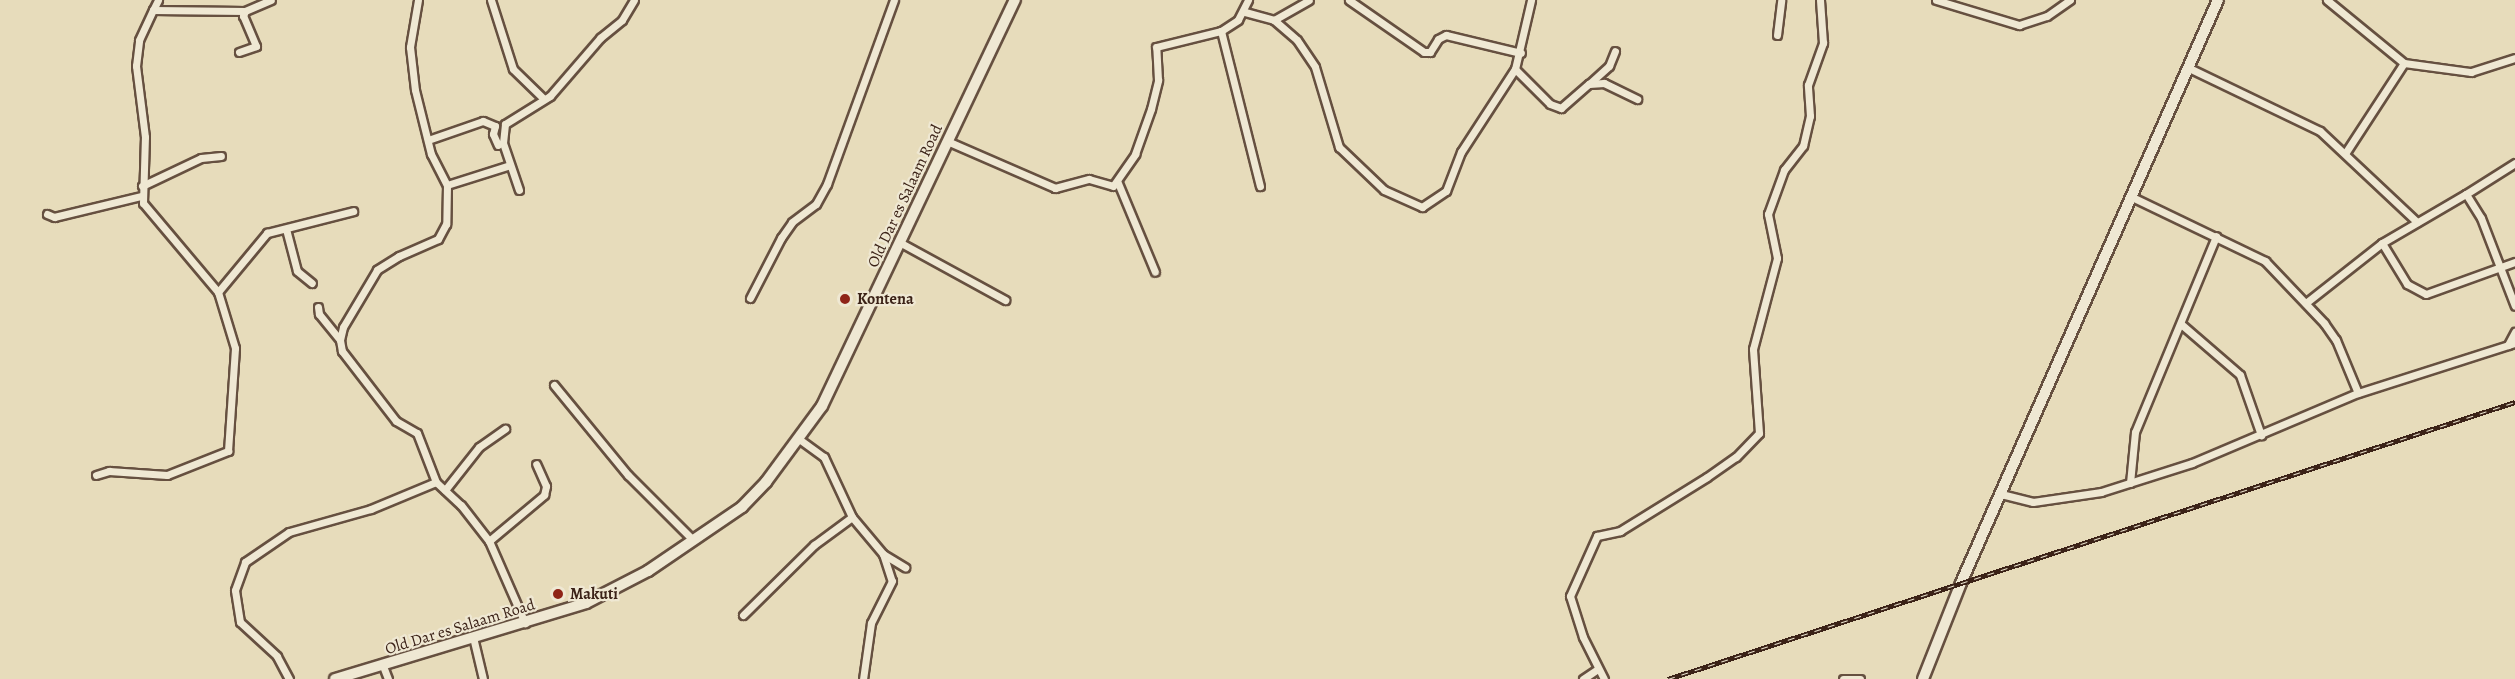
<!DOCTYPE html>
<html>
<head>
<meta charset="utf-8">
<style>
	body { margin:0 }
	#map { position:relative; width:2515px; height:679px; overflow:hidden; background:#e7dcbb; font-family:Alegreya,serif }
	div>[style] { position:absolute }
	.roads { filter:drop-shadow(2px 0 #665040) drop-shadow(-2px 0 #665040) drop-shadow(0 2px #665040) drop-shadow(0 -2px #665040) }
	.street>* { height:7px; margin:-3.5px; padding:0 3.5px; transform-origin:3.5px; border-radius:3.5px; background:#efe8d3 }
	.secondary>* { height:10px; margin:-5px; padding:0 5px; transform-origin:5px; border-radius:5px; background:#efe8d3 }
	.rail>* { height:4.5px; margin-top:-2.25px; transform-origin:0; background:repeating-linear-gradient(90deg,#efe8d3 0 7px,#3b2217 0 14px); box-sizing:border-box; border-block:2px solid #3b2217 }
	.dots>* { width:16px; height:16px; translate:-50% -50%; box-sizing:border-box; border:3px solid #efe8d3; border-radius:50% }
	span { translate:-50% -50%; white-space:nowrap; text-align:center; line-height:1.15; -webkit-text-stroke:4.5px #efe8d3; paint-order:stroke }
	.street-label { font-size:16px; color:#3b2217 }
	.poi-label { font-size:16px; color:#3b2217; font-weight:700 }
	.left { translate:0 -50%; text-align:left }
</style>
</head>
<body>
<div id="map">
	<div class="roads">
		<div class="street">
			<i style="left:418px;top:0;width:48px;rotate:99.7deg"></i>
			<i style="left:410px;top:47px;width:43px;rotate:83.4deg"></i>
			<i style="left:415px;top:90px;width:66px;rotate:76deg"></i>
			<i style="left:431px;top:154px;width:35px;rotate:63deg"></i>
			<i style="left:447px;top:185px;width:39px;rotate:91deg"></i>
			<i style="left:446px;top:224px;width:17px;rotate:118deg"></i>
			<i style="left:438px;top:239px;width:43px;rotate:156.4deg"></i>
			<i style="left:399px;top:256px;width:26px;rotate:148deg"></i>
			<i style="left:377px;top:270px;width:66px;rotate:120.8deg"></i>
			<i style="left:343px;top:327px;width:13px;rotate:103deg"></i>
			<i style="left:340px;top:340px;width:11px;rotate:80deg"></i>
			<i style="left:342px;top:351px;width:88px;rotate:52.4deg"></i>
			<i style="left:396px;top:421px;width:24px;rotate:30deg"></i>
			<i style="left:417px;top:433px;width:53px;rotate:68.8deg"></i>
			<i style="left:436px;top:482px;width:34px;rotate:43deg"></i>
			<i style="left:461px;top:505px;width:46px;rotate:52.1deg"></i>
			<i style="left:489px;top:541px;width:90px;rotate:66.3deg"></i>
			<i style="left:491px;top:0;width:72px;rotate:72.3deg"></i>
			<i style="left:513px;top:69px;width:43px;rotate:44.1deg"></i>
			<i style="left:1248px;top:0;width:22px;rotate:117deg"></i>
			<i style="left:1238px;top:20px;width:20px;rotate:147deg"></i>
			<i style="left:1221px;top:31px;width:160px;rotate:75.9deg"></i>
			<i style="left:1349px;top:0;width:91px;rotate:34.7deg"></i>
			<i style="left:1424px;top:52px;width:6px"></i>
			<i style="left:1430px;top:52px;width:15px;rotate:-58deg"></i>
			<i style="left:1438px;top:39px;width:9px;rotate:-27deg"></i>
			<i style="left:1446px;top:35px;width:77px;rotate:13.5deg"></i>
			<i style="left:1936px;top:0;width:87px;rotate:16.8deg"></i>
			<i style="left:2019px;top:25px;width:29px;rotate:-18deg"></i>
			<i style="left:2047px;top:16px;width:28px;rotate:-35deg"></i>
			<i style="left:2327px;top:0;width:99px;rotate:39.3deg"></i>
			<i style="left:2404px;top:63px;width:68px;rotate:7.7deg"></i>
			<i style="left:2471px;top:72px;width:46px;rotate:-17.7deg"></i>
			<i style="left:153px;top:10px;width:11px;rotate:-63deg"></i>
			<i style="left:1245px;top:12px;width:30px;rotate:15deg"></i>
			<i style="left:1274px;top:20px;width:40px;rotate:-29.7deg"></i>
			<i style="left:1274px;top:20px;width:30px;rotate:41deg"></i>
			<i style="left:1297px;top:40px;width:32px;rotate:56deg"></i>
			<i style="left:1315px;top:67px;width:84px;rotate:73.3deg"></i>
			<i style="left:1339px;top:147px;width:62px;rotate:43.7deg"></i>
			<i style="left:1384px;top:190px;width:42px;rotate:24.1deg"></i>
			<i style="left:1422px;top:207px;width:29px;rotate:-34deg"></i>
			<i style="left:1446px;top:191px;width:42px;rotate:-69deg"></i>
			<i style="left:1461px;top:152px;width:99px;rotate:-57deg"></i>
			<i style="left:1515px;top:69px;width:71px;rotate:-76.9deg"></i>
			<i style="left:1777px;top:35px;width:35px;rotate:-83deg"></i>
			<i style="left:239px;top:52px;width:18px;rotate:-19deg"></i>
			<i style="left:256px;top:46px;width:33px;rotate:-113deg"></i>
			<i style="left:243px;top:16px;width:5px;rotate:-68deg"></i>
			<i style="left:2189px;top:68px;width:145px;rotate:25.7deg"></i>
			<i style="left:2320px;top:131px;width:133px;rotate:43.2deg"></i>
			<i style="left:1515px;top:69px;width:49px;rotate:45deg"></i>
			<i style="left:1550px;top:104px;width:12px;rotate:20deg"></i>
			<i style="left:1561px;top:108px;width:37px;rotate:-41deg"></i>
			<i style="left:1589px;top:84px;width:15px;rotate:-4deg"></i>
			<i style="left:1604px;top:83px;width:37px;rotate:26deg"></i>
			<i style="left:1589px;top:84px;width:27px;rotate:-42deg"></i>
			<i style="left:1609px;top:66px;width:16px;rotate:-68deg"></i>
			<i style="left:428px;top:140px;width:58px;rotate:-19.1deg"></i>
			<i style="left:483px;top:121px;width:13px;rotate:23deg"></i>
			<i style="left:495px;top:126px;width:8px;rotate:104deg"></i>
			<i style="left:493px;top:134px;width:12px;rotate:66deg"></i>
			<i style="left:947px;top:141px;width:118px;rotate:23.5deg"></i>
			<i style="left:1055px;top:188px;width:35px;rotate:-15deg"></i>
			<i style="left:1089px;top:179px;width:25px;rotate:16deg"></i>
			<i style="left:1113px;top:186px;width:39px;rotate:-55deg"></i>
			<i style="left:1135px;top:154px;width:48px;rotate:-70.4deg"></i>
			<i style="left:1151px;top:109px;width:30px;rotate:-76deg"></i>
			<i style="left:1158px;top:80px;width:33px;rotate:-93deg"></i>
			<i style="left:1156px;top:47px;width:67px;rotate:-13.8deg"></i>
			<i style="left:2346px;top:152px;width:106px;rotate:-56.9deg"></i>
			<i style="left:2515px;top:163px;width:58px;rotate:147.7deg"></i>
			<i style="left:2466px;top:194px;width:28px;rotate:58deg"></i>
			<i style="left:2481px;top:218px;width:94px;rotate:68.9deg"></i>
			<i style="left:1118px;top:183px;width:96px;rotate:67.4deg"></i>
			<i style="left:447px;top:185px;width:66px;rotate:-17.6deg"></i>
			<i style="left:142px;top:186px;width:65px;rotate:-25.4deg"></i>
			<i style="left:201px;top:158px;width:20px;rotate:-6deg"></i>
			<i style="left:519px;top:190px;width:50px;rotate:-108.8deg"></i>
			<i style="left:503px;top:143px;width:19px;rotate:-84deg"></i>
			<i style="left:505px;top:124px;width:53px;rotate:-31.9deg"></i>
			<i style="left:550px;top:96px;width:77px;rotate:-49.2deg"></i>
			<i style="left:600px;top:38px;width:28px;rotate:-39deg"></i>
			<i style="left:622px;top:20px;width:23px;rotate:-59deg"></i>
			<i style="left:2132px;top:197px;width:148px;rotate:25.7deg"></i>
			<i style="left:2265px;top:261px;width:86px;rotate:46.4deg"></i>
			<i style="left:2324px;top:323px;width:21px;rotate:55deg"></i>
			<i style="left:2336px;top:340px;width:57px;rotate:67.5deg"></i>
			<i style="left:47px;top:214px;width:8px;rotate:23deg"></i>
			<i style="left:54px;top:217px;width:89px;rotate:-13.6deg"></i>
			<i style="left:286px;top:229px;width:43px;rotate:75.3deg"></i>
			<i style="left:297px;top:271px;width:19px;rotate:39deg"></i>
			<i style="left:901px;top:243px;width:119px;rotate:28.7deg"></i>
			<i style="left:2382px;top:243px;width:48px;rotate:58.6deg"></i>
			<i style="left:2407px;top:284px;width:21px;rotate:28deg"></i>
			<i style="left:2426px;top:294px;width:95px;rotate:-19.8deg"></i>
			<i style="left:218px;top:292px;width:77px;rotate:-50.3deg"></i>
			<i style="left:267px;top:233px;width:89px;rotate:-14.3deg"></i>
			<i style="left:750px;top:298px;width:68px;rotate:-62.7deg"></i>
			<i style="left:781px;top:238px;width:19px;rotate:-55deg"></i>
			<i style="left:792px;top:222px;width:30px;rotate:-37deg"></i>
			<i style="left:816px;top:204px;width:23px;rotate:-61deg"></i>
			<i style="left:827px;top:184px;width:196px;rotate:-70deg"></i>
			<i style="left:2307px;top:302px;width:95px;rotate:-38.2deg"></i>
			<i style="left:2382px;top:243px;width:97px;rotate:-30.3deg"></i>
			<i style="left:318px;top:307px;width:7px;rotate:82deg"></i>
			<i style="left:319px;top:314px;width:33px;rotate:51deg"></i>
			<i style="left:2181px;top:324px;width:78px;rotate:40.8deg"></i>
			<i style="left:2240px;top:375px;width:64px;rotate:70.7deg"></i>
			<i style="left:2508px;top:345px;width:15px;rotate:-62deg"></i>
			<i style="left:554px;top:385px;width:117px;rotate:50.6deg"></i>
			<i style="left:628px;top:475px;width:92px;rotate:45deg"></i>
			<i style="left:799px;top:439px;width:31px;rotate:36deg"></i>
			<i style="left:824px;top:457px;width:66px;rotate:65deg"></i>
			<i style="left:852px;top:517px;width:48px;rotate:50deg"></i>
			<i style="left:883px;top:554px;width:28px;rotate:72deg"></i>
			<i style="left:892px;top:581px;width:47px;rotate:116.6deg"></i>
			<i style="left:871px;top:623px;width:57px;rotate:98.1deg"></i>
			<i style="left:96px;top:475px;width:14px;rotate:-17deg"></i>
			<i style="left:109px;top:471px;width:58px;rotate:3.9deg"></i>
			<i style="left:167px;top:475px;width:66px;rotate:-21.5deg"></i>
			<i style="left:228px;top:451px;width:103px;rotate:-86.1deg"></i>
			<i style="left:235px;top:348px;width:59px;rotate:-106.9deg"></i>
			<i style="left:218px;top:292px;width:116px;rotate:-130.1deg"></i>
			<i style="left:143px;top:203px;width:66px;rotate:-88.3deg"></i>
			<i style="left:145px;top:137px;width:72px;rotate:-97.2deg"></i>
			<i style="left:136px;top:66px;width:26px;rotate:-83deg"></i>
			<i style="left:139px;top:40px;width:33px;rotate:-65deg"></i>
			<i style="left:153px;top:10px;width:92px;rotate:0.6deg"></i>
			<i style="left:245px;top:11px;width:28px;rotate:-23deg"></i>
			<i style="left:2130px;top:483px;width:51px;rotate:-84.4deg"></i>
			<i style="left:2135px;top:432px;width:212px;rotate:-67.5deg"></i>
			<i style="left:445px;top:490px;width:55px;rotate:-51.7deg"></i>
			<i style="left:479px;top:447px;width:32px;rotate:-35deg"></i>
			<i style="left:2001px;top:494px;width:33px;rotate:14deg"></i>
			<i style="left:2033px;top:502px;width:69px;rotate:-8.4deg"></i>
			<i style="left:2101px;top:492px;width:96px;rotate:-17.7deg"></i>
			<i style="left:2192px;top:463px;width:180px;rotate:-22.9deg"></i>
			<i style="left:2358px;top:393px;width:165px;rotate:-17.7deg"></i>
			<i style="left:489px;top:541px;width:72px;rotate:-39.9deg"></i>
			<i style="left:544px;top:495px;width:9px;rotate:-77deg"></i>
			<i style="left:546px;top:486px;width:24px;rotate:-114deg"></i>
			<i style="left:883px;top:554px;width:26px;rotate:31deg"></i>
			<i style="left:743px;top:615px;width:100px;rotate:-44.6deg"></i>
			<i style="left:814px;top:545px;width:47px;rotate:-36.4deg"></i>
			<i style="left:473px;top:637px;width:43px;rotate:76.6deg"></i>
			<i style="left:383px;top:666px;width:14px;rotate:69deg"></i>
			<i style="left:289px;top:679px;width:26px;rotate:-118deg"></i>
			<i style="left:277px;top:656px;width:50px;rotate:-137.4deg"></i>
			<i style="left:240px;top:622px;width:32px;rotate:-99deg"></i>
			<i style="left:235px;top:590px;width:30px;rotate:-70deg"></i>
			<i style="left:245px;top:562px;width:53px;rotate:-34.3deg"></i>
			<i style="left:289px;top:532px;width:85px;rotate:-15.7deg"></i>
			<i style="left:371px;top:509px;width:70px;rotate:-22.6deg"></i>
			<i style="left:1583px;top:679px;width:18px;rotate:-34deg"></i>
			<i style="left:1604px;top:679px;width:47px;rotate:-116.6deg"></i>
			<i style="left:1583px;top:637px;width:43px;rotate:-107.6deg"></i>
			<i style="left:1570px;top:596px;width:66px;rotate:-65.8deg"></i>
			<i style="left:1597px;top:536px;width:24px;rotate:-12deg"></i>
			<i style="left:1620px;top:531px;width:102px;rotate:-31.8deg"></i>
			<i style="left:1707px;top:477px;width:35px;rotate:-35deg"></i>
			<i style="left:1736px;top:457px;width:33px;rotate:-46deg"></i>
			<i style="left:1759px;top:433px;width:84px;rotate:-94.1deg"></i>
			<i style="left:1753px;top:349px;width:94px;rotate:-75.2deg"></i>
			<i style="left:1777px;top:258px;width:45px;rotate:-101.6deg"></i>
			<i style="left:1768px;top:214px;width:47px;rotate:-70deg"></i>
			<i style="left:1784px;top:170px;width:31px;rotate:-52deg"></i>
			<i style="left:1803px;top:146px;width:31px;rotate:-77deg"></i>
			<i style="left:1810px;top:116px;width:31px;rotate:-94deg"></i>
			<i style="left:1808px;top:85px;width:45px;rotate:-70.3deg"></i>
			<i style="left:1823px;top:43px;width:43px;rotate:-94deg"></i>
			<i style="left:1843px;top:679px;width:17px"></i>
		</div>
		<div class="secondary">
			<i style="left:335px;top:679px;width:262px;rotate:-16.8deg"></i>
			<i style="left:586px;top:603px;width:70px;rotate:-27.3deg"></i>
			<i style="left:648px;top:571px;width:114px;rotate:-34.2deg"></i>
			<i style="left:742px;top:507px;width:35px;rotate:-46deg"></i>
			<i style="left:766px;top:482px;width:94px;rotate:-53.6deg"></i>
			<i style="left:822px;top:406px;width:450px;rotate:-64.6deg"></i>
			<i style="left:1923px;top:679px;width:103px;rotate:-68.4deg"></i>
			<i style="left:1961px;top:583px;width:637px;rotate:-66.21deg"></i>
		</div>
	</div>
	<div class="rail">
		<i style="left:1668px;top:679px;width:891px;rotate:-18.11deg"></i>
	</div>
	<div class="dots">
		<i style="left:845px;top:299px;background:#8f2418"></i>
		<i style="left:558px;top:594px;background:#8f2418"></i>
	</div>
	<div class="street-label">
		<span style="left:905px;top:196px;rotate:-65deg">Old Dar es Salaam Road</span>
		<span style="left:460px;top:627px;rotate:-17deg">Old Dar es Salaam Road</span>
	</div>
	<div class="poi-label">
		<span class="left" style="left:857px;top:299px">Kontena</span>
		<span class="left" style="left:570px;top:594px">Makuti</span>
	</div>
</div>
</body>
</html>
